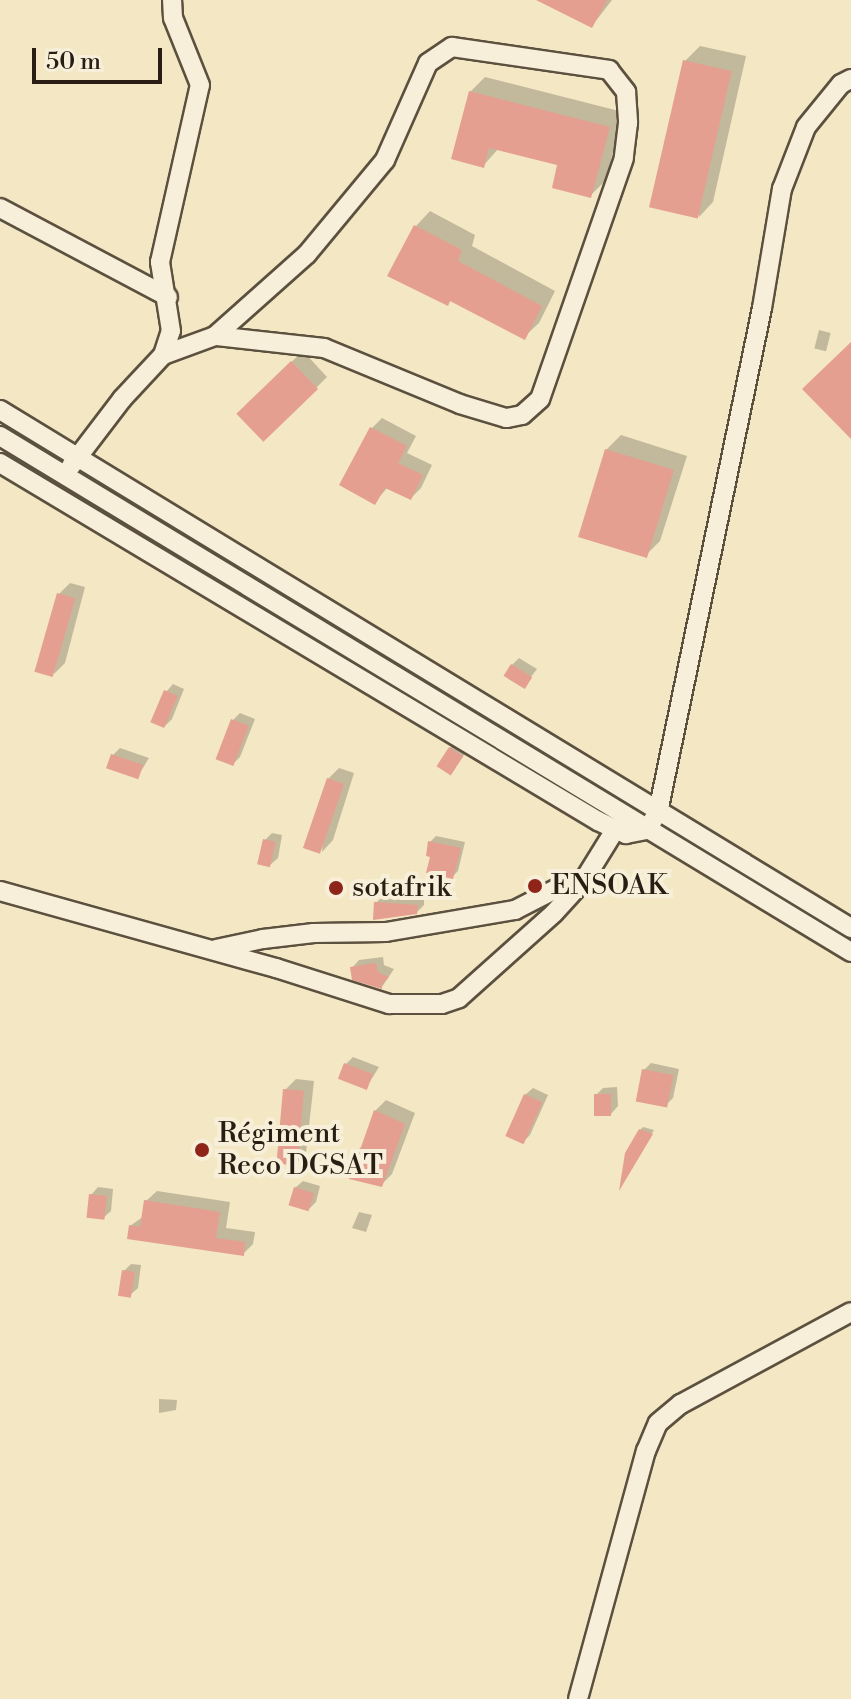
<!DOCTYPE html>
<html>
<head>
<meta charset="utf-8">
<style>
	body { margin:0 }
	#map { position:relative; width:851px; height:1699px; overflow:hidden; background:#f3e7c4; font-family:"Libre Bodoni",serif }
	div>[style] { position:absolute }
	.shadow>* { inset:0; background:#0003; transform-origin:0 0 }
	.building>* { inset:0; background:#e59f90; transform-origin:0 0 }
	.roads { filter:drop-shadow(2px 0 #5c503f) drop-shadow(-2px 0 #5c503f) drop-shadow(0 2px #5c503f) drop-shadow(0 -2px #5c503f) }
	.minor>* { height:18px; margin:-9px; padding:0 9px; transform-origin:9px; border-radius:9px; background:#f7efd9 }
	.dots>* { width:22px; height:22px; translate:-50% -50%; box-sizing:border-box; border:4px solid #f7efd9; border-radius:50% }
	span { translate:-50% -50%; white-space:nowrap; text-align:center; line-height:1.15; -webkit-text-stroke:8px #f7efd9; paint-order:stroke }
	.poi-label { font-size:28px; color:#291e13 }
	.left { translate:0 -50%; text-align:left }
	.scale { position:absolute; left:32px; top:48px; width:130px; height:36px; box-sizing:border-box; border:4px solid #291e13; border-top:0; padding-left:10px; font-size:24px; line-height:28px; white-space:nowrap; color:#291e13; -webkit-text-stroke:6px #f7efd9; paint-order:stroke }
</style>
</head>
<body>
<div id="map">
	<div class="shadow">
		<i style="clip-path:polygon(541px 0,612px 0,592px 26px)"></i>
		<i style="clip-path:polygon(700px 46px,746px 56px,713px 202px,699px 217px,685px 61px)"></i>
		<i style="clip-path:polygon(485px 77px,623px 112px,606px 180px,591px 195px,560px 164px,499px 148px,483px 166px,470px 92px)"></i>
		<i style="clip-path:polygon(430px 211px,475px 235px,472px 246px,555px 291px,539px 323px,524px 337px,452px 300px,447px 304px,416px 226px)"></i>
		<i style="left:819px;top:330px;width:12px;height:19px;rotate:14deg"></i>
		<i style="clip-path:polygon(303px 351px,327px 377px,316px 388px,249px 402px)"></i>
		<i style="clip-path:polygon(382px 418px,416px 436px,407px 453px,432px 465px,421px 488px,411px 498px,388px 487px,375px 502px,372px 428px)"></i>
		<i style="clip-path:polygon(621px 435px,687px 456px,660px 541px,645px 556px,606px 450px)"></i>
		<i style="clip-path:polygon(70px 583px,85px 587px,65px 663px,54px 674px,59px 594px)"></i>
		<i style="clip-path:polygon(519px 658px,537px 669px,524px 686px,512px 665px)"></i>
		<i style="clip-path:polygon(173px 684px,184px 689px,172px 719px,165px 726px,166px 692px)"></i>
		<i style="clip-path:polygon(240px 713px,255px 719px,240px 757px,233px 764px,233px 720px)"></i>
		<i style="clip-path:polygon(457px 741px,469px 748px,451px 773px,450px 748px)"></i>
		<i style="clip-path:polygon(120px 748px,149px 758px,138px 776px,113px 755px)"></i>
		<i style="clip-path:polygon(339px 768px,354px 773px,333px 840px,322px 852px,328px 779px)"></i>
		<i style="clip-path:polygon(272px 833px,282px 835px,278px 858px,270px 865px,265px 840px)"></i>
		<i style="clip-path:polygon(436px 836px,465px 842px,458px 871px,452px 877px,433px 855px,430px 842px)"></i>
		<i style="clip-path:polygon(383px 896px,424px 898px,424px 905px,416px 913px,376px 903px)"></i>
		<i style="clip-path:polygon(383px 957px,384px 965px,394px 969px,382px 987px,352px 968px,359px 960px)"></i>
		<i style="clip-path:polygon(353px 1057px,379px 1067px,366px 1088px,346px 1064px)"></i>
		<i style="clip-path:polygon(651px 1063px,679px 1069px,673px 1098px,666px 1105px,644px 1070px)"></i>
		<i style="clip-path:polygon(296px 1079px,314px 1081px,306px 1153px,295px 1164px,285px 1090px)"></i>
		<i style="clip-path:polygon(617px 1087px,618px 1106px,611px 1114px,596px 1095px,603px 1088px)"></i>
		<i style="clip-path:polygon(533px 1088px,548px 1095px,530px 1135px,523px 1142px,525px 1095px)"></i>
		<i style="clip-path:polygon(386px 1100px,415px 1113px,392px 1174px,381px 1185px,353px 1155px,364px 1144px,375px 1111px)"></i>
		<i style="clip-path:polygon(643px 1127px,654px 1130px,622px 1185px,640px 1130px)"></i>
		<i style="clip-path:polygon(303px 1181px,320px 1186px,316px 1202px,309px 1209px,295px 1188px)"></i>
		<i style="clip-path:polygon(98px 1187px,113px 1189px,111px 1211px,103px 1218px,91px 1195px)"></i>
		<i style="clip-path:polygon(157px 1191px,230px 1202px,226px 1228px,255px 1232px,253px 1244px,243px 1254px,130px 1226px,144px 1216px,146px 1201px)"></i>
		<i style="clip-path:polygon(359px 1212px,372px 1215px,366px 1232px,352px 1228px)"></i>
		<i style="clip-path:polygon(131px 1264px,141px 1265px,138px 1288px,130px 1295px,124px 1271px)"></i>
		<i style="clip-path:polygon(159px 1399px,177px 1400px,176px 1410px,159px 1413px)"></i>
	</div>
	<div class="building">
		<i style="clip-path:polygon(536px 0,607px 0,592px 28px)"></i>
		<i style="left:683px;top:60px;width:50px;height:151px;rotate:13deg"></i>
		<i style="clip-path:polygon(469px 91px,610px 127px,591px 198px,552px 188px,557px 165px,489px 148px,484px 168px,451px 159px)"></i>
		<i style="clip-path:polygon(414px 225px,462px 250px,458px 261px,542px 306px,525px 340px,450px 301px,448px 306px,387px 276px)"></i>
		<i style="clip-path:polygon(851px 342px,851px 439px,802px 389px)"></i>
		<i style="left:291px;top:361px;width:39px;height:76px;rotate:46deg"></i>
		<i style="clip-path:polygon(370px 427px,407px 446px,398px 463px,423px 475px,411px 500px,385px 488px,375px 505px,339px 485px)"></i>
		<i style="left:605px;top:449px;width:72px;height:92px;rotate:17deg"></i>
		<i style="left:57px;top:593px;width:19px;height:82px;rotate:16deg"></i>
		<i style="left:511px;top:664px;width:25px;height:14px;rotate:32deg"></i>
		<i style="left:164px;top:690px;width:15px;height:35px;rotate:23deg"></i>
		<i style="left:231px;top:719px;width:19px;height:43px;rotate:21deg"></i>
		<i style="left:449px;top:747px;width:17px;height:23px;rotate:33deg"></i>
		<i style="left:111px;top:754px;width:34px;height:15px;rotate:19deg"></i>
		<i style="left:327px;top:778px;width:18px;height:74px;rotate:19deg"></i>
		<i style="left:263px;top:839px;width:13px;height:26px;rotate:13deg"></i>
		<i style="clip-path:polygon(428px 841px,461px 848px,453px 879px,426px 873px,430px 857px,426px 856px)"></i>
		<i style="clip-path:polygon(374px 902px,418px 905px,417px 914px,373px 920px)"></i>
		<i style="clip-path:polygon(376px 963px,378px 972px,389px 977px,382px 984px,382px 989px,352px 980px,350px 967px)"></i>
		<i style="left:344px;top:1063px;width:31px;height:17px;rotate:21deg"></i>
		<i style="left:642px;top:1069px;width:32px;height:33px;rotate:11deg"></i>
		<i style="left:283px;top:1089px;width:21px;height:75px;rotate:5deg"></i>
		<i style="left:524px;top:1094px;width:20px;height:46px;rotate:24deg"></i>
		<i style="left:594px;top:1094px;width:17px;height:22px"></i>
		<i style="clip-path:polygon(374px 1110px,405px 1124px,382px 1187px,349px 1179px,348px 1168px,351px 1154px,359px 1153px)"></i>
		<i style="clip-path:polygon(639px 1129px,653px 1134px,619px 1191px,625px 1153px)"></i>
		<i style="left:294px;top:1187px;width:21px;height:19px;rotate:17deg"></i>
		<i style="left:89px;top:1194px;width:18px;height:24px;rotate:6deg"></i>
		<i style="clip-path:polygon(144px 1200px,220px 1212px,216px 1238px,245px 1242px,244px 1256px,127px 1239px,129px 1225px,140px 1227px)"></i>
		<i style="left:122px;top:1270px;width:13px;height:26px;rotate:9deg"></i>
	</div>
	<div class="roads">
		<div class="minor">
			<i style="left:0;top:208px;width:190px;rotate:27.9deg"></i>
			<i style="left:163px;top:355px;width:55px;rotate:-20.1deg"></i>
			<i style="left:215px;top:336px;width:123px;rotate:-41.7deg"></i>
			<i style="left:307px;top:254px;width:122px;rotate:-50.3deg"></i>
			<i style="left:385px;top:160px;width:106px;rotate:-66.1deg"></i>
			<i style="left:428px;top:63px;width:29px;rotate:-34deg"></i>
			<i style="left:452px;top:47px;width:159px;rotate:8.3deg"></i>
			<i style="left:609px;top:70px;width:28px;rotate:52deg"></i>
			<i style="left:626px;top:92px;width:31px;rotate:86deg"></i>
			<i style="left:628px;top:123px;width:35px;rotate:97deg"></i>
			<i style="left:624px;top:158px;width:255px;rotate:109.2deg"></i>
			<i style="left:540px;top:399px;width:24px;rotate:138deg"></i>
			<i style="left:522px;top:415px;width:16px;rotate:169deg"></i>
			<i style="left:506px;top:418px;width:48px;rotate:-163.1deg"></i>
			<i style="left:460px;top:404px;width:147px;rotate:-157.6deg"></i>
			<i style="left:324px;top:348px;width:110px;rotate:-173.7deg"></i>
			<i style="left:0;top:410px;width:996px;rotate:31.33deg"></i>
			<i style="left:0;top:436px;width:995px;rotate:31.23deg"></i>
			<i style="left:0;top:463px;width:697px;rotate:30.91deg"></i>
			<i style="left:598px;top:821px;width:31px;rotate:25deg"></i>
			<i style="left:626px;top:834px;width:21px;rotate:-11deg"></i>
			<i style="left:647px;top:830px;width:21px;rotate:-59deg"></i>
			<i style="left:658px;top:812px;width:515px;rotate:-78.34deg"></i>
			<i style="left:762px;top:308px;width:121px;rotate:-80.5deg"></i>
			<i style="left:782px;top:189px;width:66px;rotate:-68.8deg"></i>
			<i style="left:806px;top:127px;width:55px;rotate:-50.9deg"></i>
			<i style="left:841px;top:84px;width:11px;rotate:-27deg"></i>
			<i style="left:71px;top:466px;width:84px;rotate:-52.7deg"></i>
			<i style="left:122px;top:399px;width:60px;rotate:-47deg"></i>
			<i style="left:163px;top:355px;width:25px;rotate:-72deg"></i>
			<i style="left:171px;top:331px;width:70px;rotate:-99.1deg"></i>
			<i style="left:160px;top:262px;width:181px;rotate:-77.3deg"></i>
			<i style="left:200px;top:85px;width:72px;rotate:-111.9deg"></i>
			<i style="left:173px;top:18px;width:18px;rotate:-93deg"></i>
			<i style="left:0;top:891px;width:287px;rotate:15.6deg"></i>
			<i style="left:276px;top:968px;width:119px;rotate:17.7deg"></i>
			<i style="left:389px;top:1004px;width:53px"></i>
			<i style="left:442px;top:1004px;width:18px;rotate:-19deg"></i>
			<i style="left:459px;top:998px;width:127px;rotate:-41.8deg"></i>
			<i style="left:554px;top:913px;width:45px;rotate:-47.7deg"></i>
			<i style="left:584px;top:880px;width:59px;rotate:-58.2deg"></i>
			<i style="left:216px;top:949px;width:48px;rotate:-12deg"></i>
			<i style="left:263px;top:939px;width:51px;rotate:-6.7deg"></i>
			<i style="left:314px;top:933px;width:72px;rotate:-0.8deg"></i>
			<i style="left:386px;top:932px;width:131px;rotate:-9.7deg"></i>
			<i style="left:515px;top:910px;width:53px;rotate:-27.1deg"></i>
			<i style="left:562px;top:886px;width:23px;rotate:-15deg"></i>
			<i style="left:578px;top:1699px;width:257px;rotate:-74.7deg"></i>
			<i style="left:646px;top:1451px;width:30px;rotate:-67deg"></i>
			<i style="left:658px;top:1423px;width:30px;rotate:-40deg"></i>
			<i style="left:681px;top:1404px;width:193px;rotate:-28.4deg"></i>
		</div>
	</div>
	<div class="dots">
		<i style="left:535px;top:886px;background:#8f2418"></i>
		<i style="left:336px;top:888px;background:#8f2418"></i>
		<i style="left:202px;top:1150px;background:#8f2418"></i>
	</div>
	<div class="poi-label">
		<span class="left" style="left:551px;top:886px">ENSOAK</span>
		<span class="left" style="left:352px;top:888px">sotafrik</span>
		<span class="left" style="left:218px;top:1150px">Régiment<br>Reco DGSAT</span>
	</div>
	<div class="scale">50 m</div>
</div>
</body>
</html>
